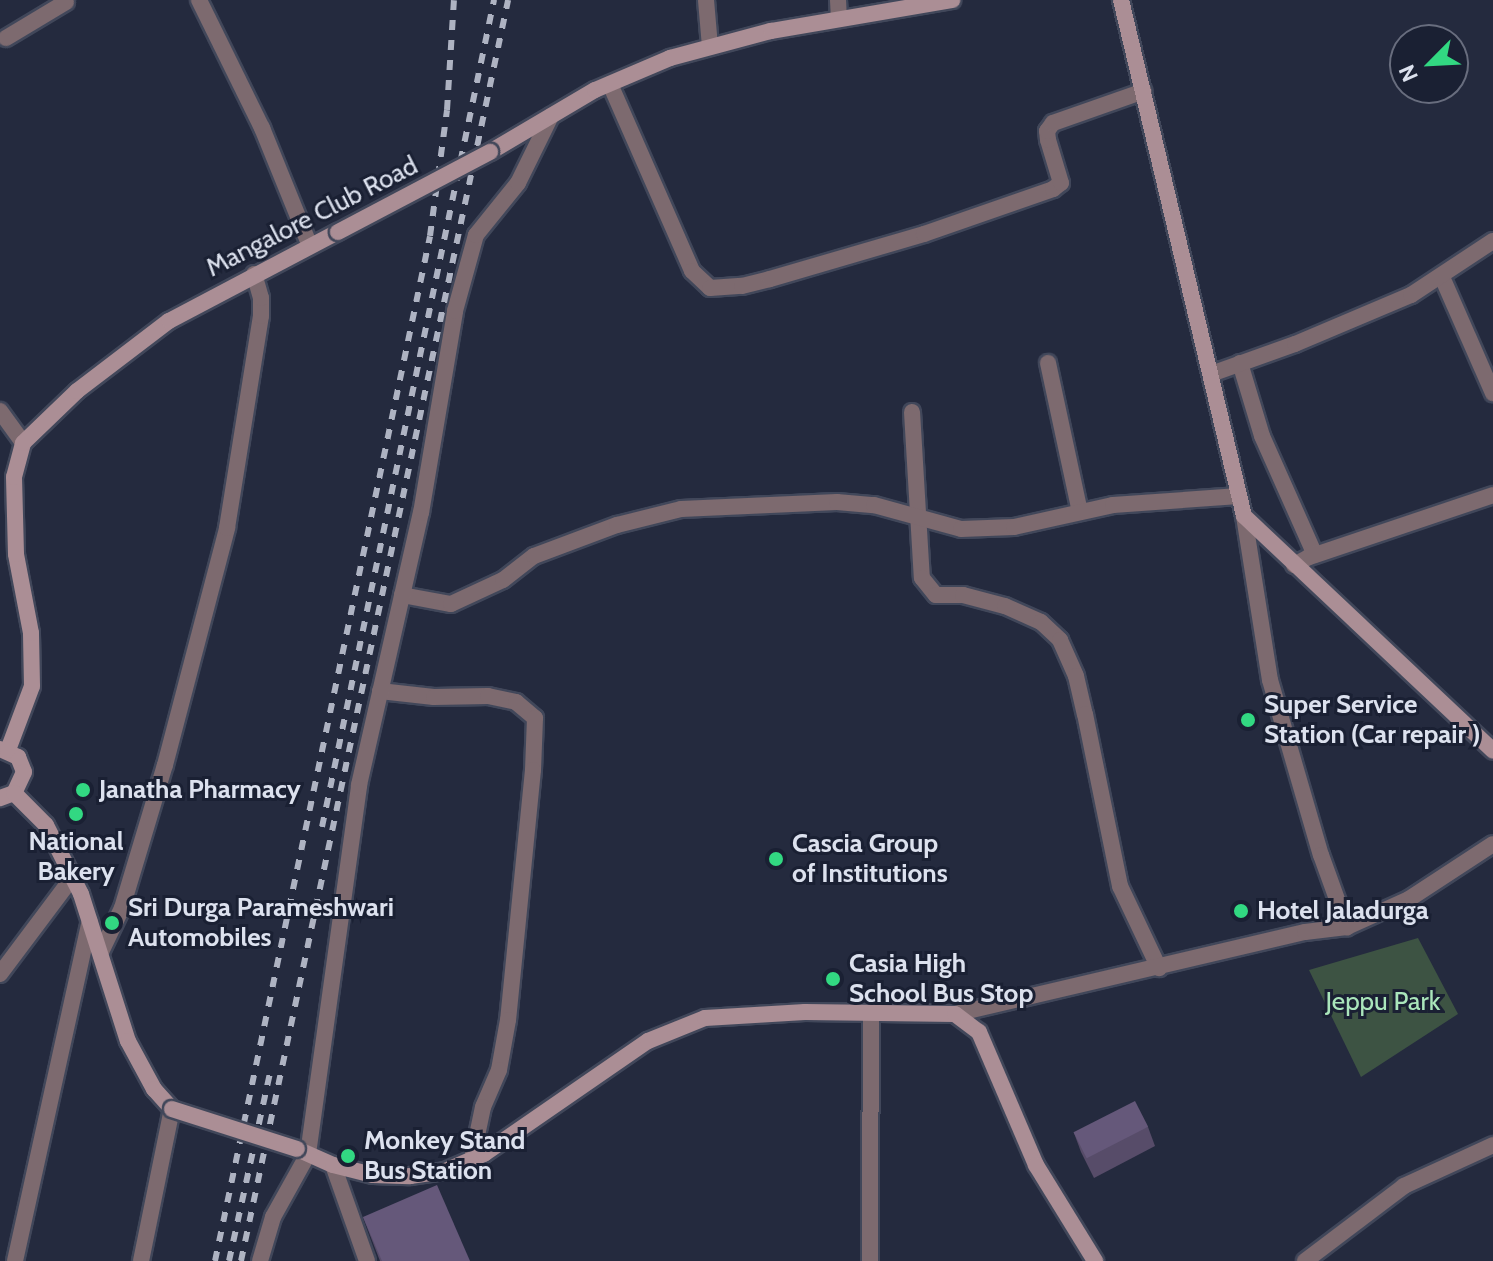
<!DOCTYPE html>
<html>
<head>
<meta charset="utf-8">
<style>
	body { margin:0 }
	#map { position:relative; width:1493px; height:1261px; overflow:hidden; background:#242a3e; font-family:Cabin,sans-serif }
	div>[style] { position:absolute }
	.green>* { inset:0; background:#3d5343 }
	.roads { filter:drop-shadow(2px 0 #41475a) drop-shadow(-2px 0 #41475a) drop-shadow(0 2px #41475a) drop-shadow(0 -2px #41475a) }
	.street>* { height:16px; margin:-8px; padding:0 8px; transform-origin:8px; border-radius:8px; background:#7d6a6f }
	.secondary>* { height:16px; margin:-8px; padding:0 8px; transform-origin:8px; border-radius:8px; background:#ab8e95 }
	.rail>* { height:6px; margin-top:-3px; transform-origin:0; background:repeating-linear-gradient(90deg,#aeb3c2 0 10px,transparent 0 20px) }
	.bridges { filter:drop-shadow(2px 0 #41475a) drop-shadow(-2px 0 #41475a) drop-shadow(0 2px #41475a) drop-shadow(0 -2px #41475a) }
	.secondary-bridge>* { height:16px; margin:-8px; padding:0 8px; transform-origin:8px; border-radius:8px; background:#ab8e95 }
	.wall>* { inset:0; background:#574c69 }
	.building>* { inset:0; background:#65587a; transform-origin:0 0 }
	.dots>* { width:22px; height:22px; translate:-50% -50%; box-sizing:border-box; border:4px solid #1a2033; border-radius:50% }
	span { translate:-50% -50%; white-space:nowrap; text-align:center; line-height:1.15; -webkit-text-stroke:6px #1a2033; paint-order:stroke }
	.street-label { font-size:26px; color:#dce1ee }
	.poi-label { font-size:26px; color:#dce1ee; font-weight:700 }
	.left { translate:0 -50%; text-align:left }
	.park-label { font-size:26px; color:#aae6bb }
	.north { position:absolute; left:1389px; top:24px; width:80px; height:80px; box-sizing:border-box; background:#1a2033; border:2px solid #686d7e; border-radius:50%; rotate:246deg; font-size:22px; font-weight:700; line-height:32px; text-align:center; color:#dce1ee }
	.north::after { content:''; display:block; margin:auto; width:28px; height:36px; background:#32d882; clip-path:polygon(50% 0,100% 100%,50% 72%,0 100%) }
</style>
</head>
<body>
<div id="map">
	<div class="green">
		<i style="clip-path:polygon(1418px 938px,1458px 1014px,1361px 1077px,1309px 970px)"></i>
	</div>
	<div class="roads">
		<div class="street">
			<i style="left:199px;top:0;width:143px;rotate:63.8deg"></i>
			<i style="left:262px;top:128px;width:127px;rotate:67.9deg"></i>
			<i style="left:706px;top:0;width:47px;rotate:85.1deg"></i>
			<i style="left:838px;top:0;width:19px;rotate:87deg"></i>
			<i style="left:6px;top:38px;width:70px;rotate:-31deg"></i>
			<i style="left:610px;top:84px;width:204px;rotate:66.3deg"></i>
			<i style="left:692px;top:271px;width:25px;rotate:43deg"></i>
			<i style="left:710px;top:288px;width:32px;rotate:-4deg"></i>
			<i style="left:742px;top:286px;width:29px;rotate:-14deg"></i>
			<i style="left:770px;top:279px;width:160px;rotate:-16.3deg"></i>
			<i style="left:924px;top:234px;width:137px;rotate:-19.2deg"></i>
			<i style="left:1053px;top:189px;width:10px;rotate:-37deg"></i>
			<i style="left:1061px;top:183px;width:45px;rotate:-106.8deg"></i>
			<i style="left:1048px;top:140px;width:9px;rotate:-96deg"></i>
			<i style="left:1047px;top:131px;width:10px;rotate:-53deg"></i>
			<i style="left:1053px;top:123px;width:96px;rotate:-19.4deg"></i>
			<i style="left:1442px;top:277px;width:127px;rotate:66.3deg"></i>
			<i style="left:1048px;top:363px;width:152px;rotate:77.9deg"></i>
			<i style="left:1240px;top:363px;width:76px;rotate:73.2deg"></i>
			<i style="left:1262px;top:436px;width:130px;rotate:66deg"></i>
			<i style="left:1211px;top:374px;width:89px;rotate:-19.7deg"></i>
			<i style="left:1295px;top:344px;width:126px;rotate:-22.9deg"></i>
			<i style="left:1411px;top:295px;width:98px;rotate:-33.4deg"></i>
			<i style="left:0;top:411px;width:39px;rotate:54deg"></i>
			<i style="left:912px;top:412px;width:166px;rotate:86.6deg"></i>
			<i style="left:922px;top:578px;width:22px;rotate:51deg"></i>
			<i style="left:936px;top:595px;width:27px"></i>
			<i style="left:963px;top:595px;width:43px;rotate:14.7deg"></i>
			<i style="left:1005px;top:606px;width:39px;rotate:24deg"></i>
			<i style="left:1041px;top:622px;width:26px;rotate:43deg"></i>
			<i style="left:1060px;top:640px;width:39px;rotate:66deg"></i>
			<i style="left:1076px;top:676px;width:39px;rotate:77deg"></i>
			<i style="left:1085px;top:714px;width:176px;rotate:78.5deg"></i>
			<i style="left:1120px;top:886px;width:91px;rotate:64.6deg"></i>
			<i style="left:1244px;top:516px;width:166px;rotate:81deg"></i>
			<i style="left:1270px;top:680px;width:182px;rotate:73.8deg"></i>
			<i style="left:1321px;top:855px;width:77px;rotate:70.1deg"></i>
			<i style="left:1294px;top:565px;width:17px;rotate:-28deg"></i>
			<i style="left:1309px;top:557px;width:194px;rotate:-18.6deg"></i>
			<i style="left:402px;top:595px;width:50px;rotate:10.4deg"></i>
			<i style="left:451px;top:604px;width:57px;rotate:-24.8deg"></i>
			<i style="left:503px;top:580px;width:39px;rotate:-38deg"></i>
			<i style="left:534px;top:556px;width:89px;rotate:-20.5deg"></i>
			<i style="left:617px;top:525px;width:66px;rotate:-14deg"></i>
			<i style="left:681px;top:509px;width:156px;rotate:-2.6deg"></i>
			<i style="left:837px;top:502px;width:37px;rotate:5deg"></i>
			<i style="left:874px;top:505px;width:90px;rotate:15.4deg"></i>
			<i style="left:961px;top:529px;width:53px;rotate:-2.2deg"></i>
			<i style="left:1014px;top:527px;width:101px;rotate:-12.5deg"></i>
			<i style="left:1113px;top:505px;width:126px;rotate:-4.1deg"></i>
			<i style="left:380px;top:691px;width:54px;rotate:6.3deg"></i>
			<i style="left:434px;top:697px;width:54px;rotate:-1.1deg"></i>
			<i style="left:488px;top:696px;width:29px;rotate:12deg"></i>
			<i style="left:516px;top:702px;width:25px;rotate:40deg"></i>
			<i style="left:535px;top:718px;width:52px;rotate:92.2deg"></i>
			<i style="left:533px;top:770px;width:251px;rotate:95.7deg"></i>
			<i style="left:508px;top:1020px;width:51px;rotate:100.2deg"></i>
			<i style="left:499px;top:1070px;width:40px;rotate:113.4deg"></i>
			<i style="left:483px;top:1107px;width:53px;rotate:101.9deg"></i>
			<i style="left:101px;top:952px;width:49px;rotate:-64.5deg"></i>
			<i style="left:122px;top:908px;width:149px;rotate:-73.3deg"></i>
			<i style="left:165px;top:765px;width:245px;rotate:-75.3deg"></i>
			<i style="left:227px;top:528px;width:215px;rotate:-80.9deg"></i>
			<i style="left:261px;top:316px;width:18px;rotate:-90deg"></i>
			<i style="left:261px;top:298px;width:25px;rotate:-106deg"></i>
			<i style="left:0;top:974px;width:120px;rotate:-53.1deg"></i>
			<i style="left:955px;top:1014px;width:359px;rotate:-13.2deg"></i>
			<i style="left:1305px;top:932px;width:42px;rotate:-6.8deg"></i>
			<i style="left:1347px;top:927px;width:68px;rotate:-24.3deg"></i>
			<i style="left:1409px;top:899px;width:100px;rotate:-33.2deg"></i>
			<i style="left:333px;top:1165px;width:102px;rotate:70.5deg"></i>
			<i style="left:15px;top:1261px;width:348px;rotate:-77.6deg"></i>
			<i style="left:141px;top:1261px;width:155px;rotate:-78.5deg"></i>
			<i style="left:260px;top:1261px;width:46px;rotate:-73.5deg"></i>
			<i style="left:273px;top:1217px;width:72px;rotate:-60.9deg"></i>
			<i style="left:308px;top:1154px;width:373px;rotate:-82.1deg"></i>
			<i style="left:359px;top:785px;width:279px;rotate:-77.2deg"></i>
			<i style="left:421px;top:513px;width:205px;rotate:-80.4deg"></i>
			<i style="left:455px;top:311px;width:79px;rotate:-74.6deg"></i>
			<i style="left:476px;top:235px;width:67px;rotate:-51.1deg"></i>
			<i style="left:518px;top:183px;width:75px;rotate:-63.8deg"></i>
			<i style="left:870px;top:1261px;width:248px;rotate:-89.8deg"></i>
			<i style="left:1305px;top:1261px;width:124px;rotate:-37.1deg"></i>
			<i style="left:1404px;top:1186px;width:98px;rotate:-24.7deg"></i>
		</div>
		<div class="secondary">
			<i style="left:1121px;top:0;width:530px;rotate:76.59deg"></i>
			<i style="left:1244px;top:516px;width:342px;rotate:43.3deg"></i>
			<i style="left:490px;top:152px;width:122px;rotate:-30.6deg"></i>
			<i style="left:595px;top:90px;width:82px;rotate:-23.1deg"></i>
			<i style="left:670px;top:58px;width:105px;rotate:-15deg"></i>
			<i style="left:771px;top:31px;width:184px;rotate:-9.7deg"></i>
			<i style="left:0;top:749px;width:20px;rotate:24deg"></i>
			<i style="left:18px;top:757px;width:16px;rotate:68deg"></i>
			<i style="left:24px;top:772px;width:23px;rotate:115deg"></i>
			<i style="left:14px;top:793px;width:15px;rotate:160deg"></i>
			<i style="left:8px;top:750px;width:68px;rotate:-69.4deg"></i>
			<i style="left:32px;top:686px;width:53px;rotate:-91.1deg"></i>
			<i style="left:31px;top:633px;width:80px;rotate:-100.8deg"></i>
			<i style="left:16px;top:554px;width:77px;rotate:-91.5deg"></i>
			<i style="left:14px;top:477px;width:35px;rotate:-75deg"></i>
			<i style="left:23px;top:443px;width:75px;rotate:-43.9deg"></i>
			<i style="left:77px;top:391px;width:116px;rotate:-37.3deg"></i>
			<i style="left:169px;top:321px;width:191px;rotate:-27.8deg"></i>
			<i style="left:14px;top:793px;width:45px;rotate:45deg"></i>
			<i style="left:46px;top:825px;width:77px;rotate:63.1deg"></i>
			<i style="left:81px;top:894px;width:154px;rotate:72.3deg"></i>
			<i style="left:128px;top:1041px;width:55px;rotate:61.6deg"></i>
			<i style="left:154px;top:1089px;width:27px;rotate:48deg"></i>
			<i style="left:297px;top:1149px;width:39px;rotate:24deg"></i>
			<i style="left:333px;top:1165px;width:41px;rotate:14deg"></i>
			<i style="left:373px;top:1175px;width:37px;rotate:2deg"></i>
			<i style="left:410px;top:1176px;width:35px;rotate:-8deg"></i>
			<i style="left:445px;top:1171px;width:43px;rotate:-23.6deg"></i>
			<i style="left:484px;top:1154px;width:199px;rotate:-34.6deg"></i>
			<i style="left:648px;top:1041px;width:61px;rotate:-22deg"></i>
			<i style="left:705px;top:1018px;width:100px;rotate:-3.4deg"></i>
			<i style="left:805px;top:1012px;width:150px;rotate:0.8deg"></i>
			<i style="left:955px;top:1014px;width:30px;rotate:37deg"></i>
			<i style="left:979px;top:1032px;width:145px;rotate:66.8deg"></i>
			<i style="left:1036px;top:1165px;width:113px;rotate:58.4deg"></i>
		</div>
	</div>
	<div class="rail">
		<i style="left:322px;top:827px;width:845px;rotate:-78.25deg"></i>
		<i style="left:215px;top:1261px;width:1047px;rotate:-78.15deg"></i>
		<i style="left:430px;top:236px;width:127px;rotate:-82.3deg"></i>
		<i style="left:447px;top:110px;width:110px;rotate:-86.4deg"></i>
		<i style="left:229px;top:1261px;width:192px;rotate:-77.7deg"></i>
		<i style="left:241px;top:1261px;width:1289px;rotate:-78.04deg"></i>
	</div>
	<div class="bridges">
		<div class="secondary-bridge">
			<i style="left:338px;top:232px;width:172px;rotate:-27.8deg"></i>
			<i style="left:172px;top:1109px;width:131px;rotate:17.7deg"></i>
		</div>
	</div>
	<div class="wall">
		<i style="clip-path:polygon(1148px 1127px,1155px 1146px,1094px 1178px,1081px 1152px,1074px 1133px)"></i>
		<i style="clip-path:polygon(363px 1217px,470px 1261px,380px 1261px)"></i>
	</div>
	<div class="building">
		<i style="left:1135px;top:1101px;width:29px;height:69px;rotate:63deg"></i>
		<i style="clip-path:polygon(437px 1185px,470px 1261px,382px 1261px,363px 1217px)"></i>
	</div>
	<div class="dots">
		<i style="left:1248px;top:720px;background:#32d882"></i>
		<i style="left:83px;top:790px;background:#32d882"></i>
		<i style="left:76px;top:814px;background:#32d882"></i>
		<i style="left:776px;top:859px;background:#32d882"></i>
		<i style="left:1241px;top:911px;background:#32d882"></i>
		<i style="left:112px;top:923px;background:#32d882"></i>
		<i style="left:833px;top:979px;background:#32d882"></i>
		<i style="left:348px;top:1156px;background:#32d882"></i>
	</div>
	<div class="street-label">
		<span style="left:312px;top:217px;rotate:-27deg">Mangalore Club Road</span>
	</div>
	<div class="poi-label">
		<span class="left" style="left:1264px;top:720px">Super Service<br>Station (Car repair )</span>
		<span class="left" style="left:99px;top:790px">Janatha Pharmacy</span>
		<span style="left:76px;top:857px">National<br>Bakery</span>
		<span class="left" style="left:792px;top:859px">Cascia Group<br>of Institutions</span>
		<span class="left" style="left:128px;top:923px">Sri Durga Parameshwari<br>Automobiles</span>
		<span class="left" style="left:1257px;top:911px">Hotel Jaladurga</span>
		<span class="left" style="left:849px;top:979px">Casia High<br>School Bus Stop</span>
		<span class="left" style="left:364px;top:1156px">Monkey Stand<br>Bus Station</span>
	</div>
	<div class="park-label">
		<span style="left:1383px;top:1002px">Jeppu Park</span>
	</div>
	<div class="north">N</div>
</div>
</body>
</html>
